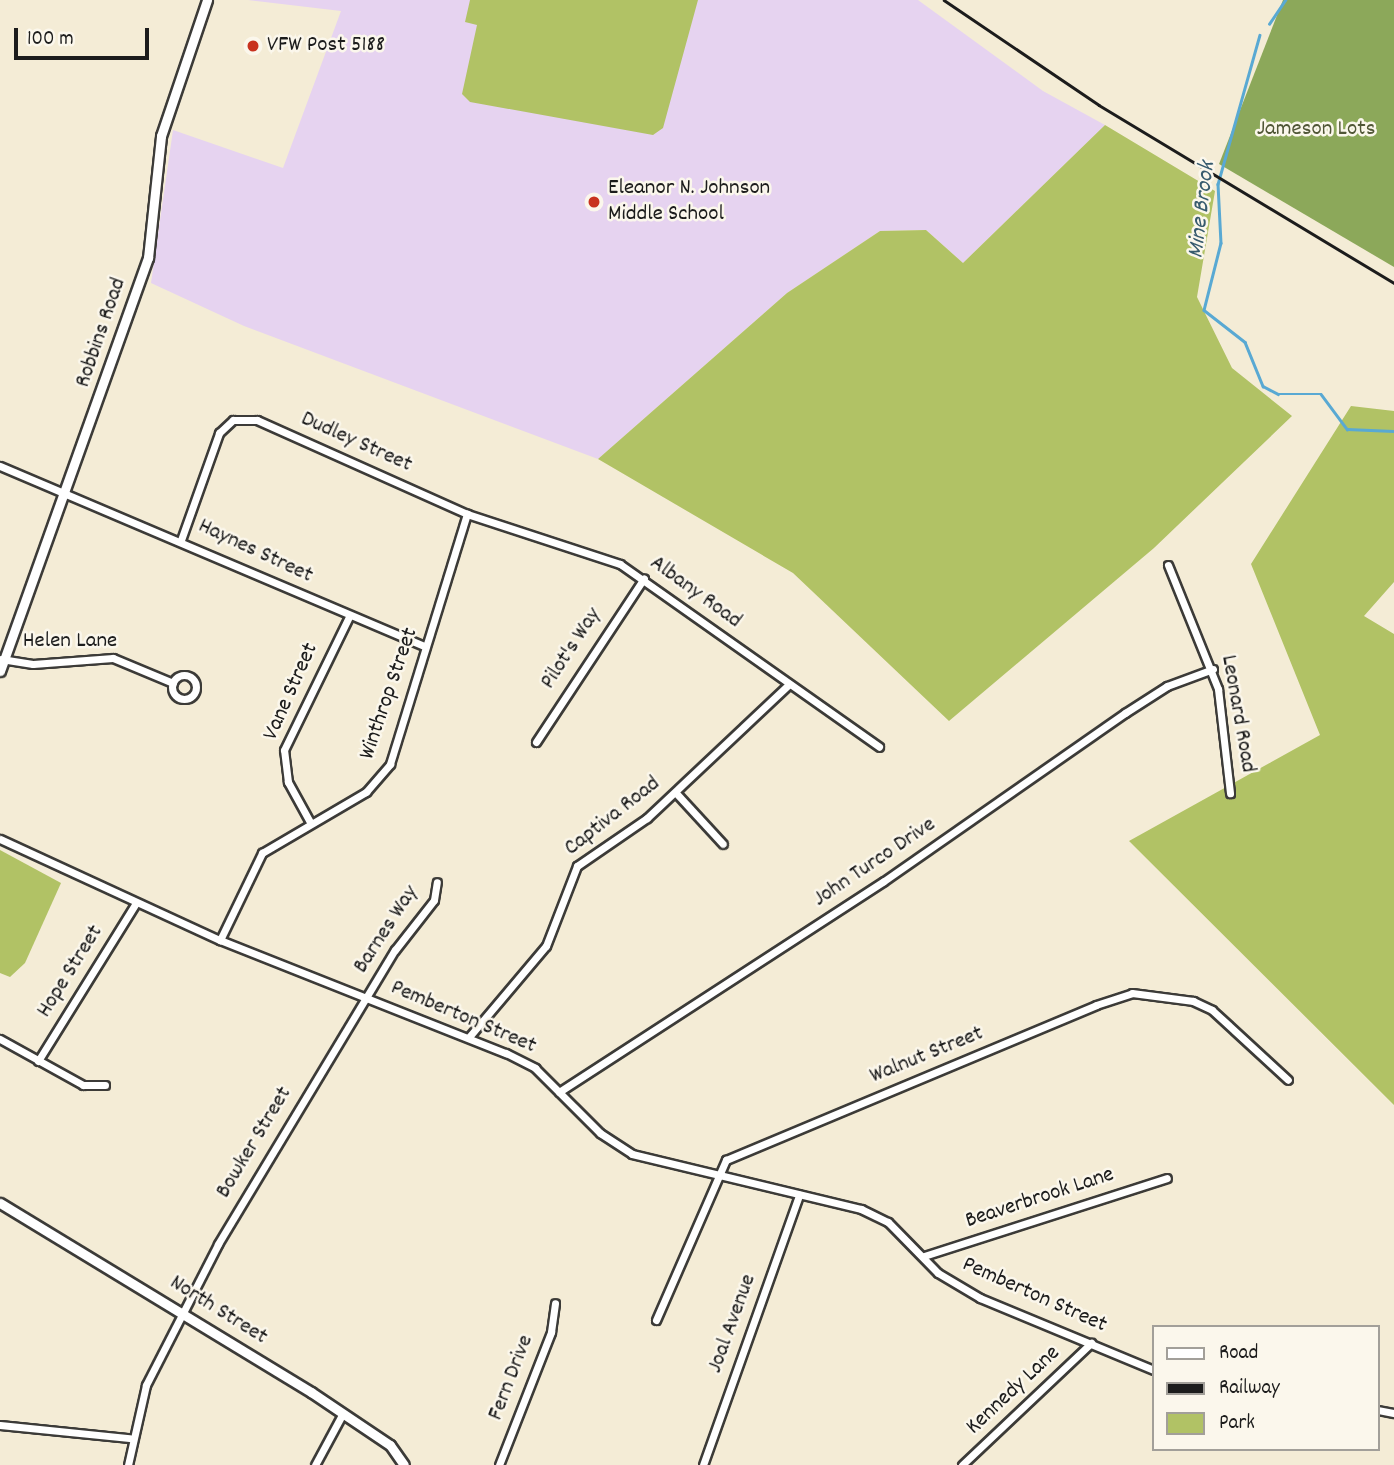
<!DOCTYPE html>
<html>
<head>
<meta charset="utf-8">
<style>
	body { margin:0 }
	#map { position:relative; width:1394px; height:1465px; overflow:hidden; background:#f4ecd6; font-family:Dekko,sans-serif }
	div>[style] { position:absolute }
	.built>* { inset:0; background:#e6d3f0 }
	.green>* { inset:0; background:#b1c265 }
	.forest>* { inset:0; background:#8ca85a }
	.stream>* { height:2.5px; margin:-1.25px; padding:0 1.25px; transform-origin:1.25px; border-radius:1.25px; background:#59a9d3 }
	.roads { filter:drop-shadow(2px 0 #3c3b38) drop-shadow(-2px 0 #3c3b38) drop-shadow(0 2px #3c3b38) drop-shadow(0 -2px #3c3b38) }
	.minor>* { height:7px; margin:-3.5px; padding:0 3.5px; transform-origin:3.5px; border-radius:3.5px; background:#fff }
	.minor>.ring { margin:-3.5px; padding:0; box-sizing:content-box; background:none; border:7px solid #fff; border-radius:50% }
	.tertiary>* { height:9px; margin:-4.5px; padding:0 4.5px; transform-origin:4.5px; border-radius:4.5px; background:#fff }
	.rail>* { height:2.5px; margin:-1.25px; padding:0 1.25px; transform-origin:1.25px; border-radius:1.25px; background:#1c1c1c }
	.dots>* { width:19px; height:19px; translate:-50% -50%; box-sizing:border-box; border:4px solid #fbf7ec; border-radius:50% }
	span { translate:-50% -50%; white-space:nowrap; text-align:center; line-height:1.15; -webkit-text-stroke:5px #fbf7ec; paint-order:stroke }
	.poi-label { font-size:23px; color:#1c1c1c }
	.left { translate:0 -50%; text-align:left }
	.park-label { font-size:23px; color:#505636 }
	.street-label { font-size:23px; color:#1c1c1c }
	.water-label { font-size:24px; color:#375b6e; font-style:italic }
	.legend { position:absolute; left:1152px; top:1325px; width:228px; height:126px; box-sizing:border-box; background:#fbf7ec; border:2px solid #a29f99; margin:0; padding:9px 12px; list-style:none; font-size:21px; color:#1c1c1c }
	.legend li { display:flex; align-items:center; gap:14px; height:35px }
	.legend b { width:35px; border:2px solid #a29f99 }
	.scale { position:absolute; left:14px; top:28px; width:135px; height:32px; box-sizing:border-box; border:4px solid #1c1c1c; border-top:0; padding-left:9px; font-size:21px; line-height:24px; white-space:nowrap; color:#1c1c1c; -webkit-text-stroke:5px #fbf7ec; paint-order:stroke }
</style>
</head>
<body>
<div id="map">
	<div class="built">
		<i style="clip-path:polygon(248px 0,918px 0,1043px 91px,1105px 125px,963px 263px,926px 230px,880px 231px,787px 293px,598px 459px,244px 326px,151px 283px,173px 130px,283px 168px,341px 11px)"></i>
	</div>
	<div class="green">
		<i style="clip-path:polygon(470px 0,698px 0,663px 128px,653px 135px,470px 102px,462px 94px,477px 25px,465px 22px)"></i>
		<i style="clip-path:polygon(1105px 125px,1215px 191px,1197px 297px,1232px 368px,1292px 416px,1154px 548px,949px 721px,793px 573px,598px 459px,787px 293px,880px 231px,926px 230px,963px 263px)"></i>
		<i style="clip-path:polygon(1351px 406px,1394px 411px,1394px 582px,1364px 616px,1394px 634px,1394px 1105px,1129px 841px,1320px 735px,1251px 564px)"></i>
		<i style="clip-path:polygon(0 850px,61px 883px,25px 963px,10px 977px,0 973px)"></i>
	</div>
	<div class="forest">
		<i style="clip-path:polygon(1283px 0,1394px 0,1394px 267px,1219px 164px)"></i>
	</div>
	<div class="stream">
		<i style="left:1269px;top:24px;width:29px;rotate:-56deg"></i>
		<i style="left:1260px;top:35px;width:155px;rotate:105.7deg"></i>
		<i style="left:1218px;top:184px;width:59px;rotate:87.1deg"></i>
		<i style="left:1221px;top:243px;width:69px;rotate:104.2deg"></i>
		<i style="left:1204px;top:310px;width:52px;rotate:38deg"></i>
		<i style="left:1245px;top:342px;width:48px;rotate:67.8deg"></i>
		<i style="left:1263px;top:386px;width:17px;rotate:28deg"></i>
		<i style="left:1278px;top:394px;width:43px"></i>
		<i style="left:1321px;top:394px;width:44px;rotate:53.4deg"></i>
		<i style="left:1347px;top:429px;width:47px;rotate:2.4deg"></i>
	</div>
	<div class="roads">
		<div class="minor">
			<i style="left:0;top:466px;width:462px;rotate:23deg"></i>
			<i style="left:181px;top:540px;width:114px;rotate:-70.4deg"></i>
			<i style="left:219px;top:433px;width:19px;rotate:-43deg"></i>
			<i style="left:233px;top:420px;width:24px"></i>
			<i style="left:257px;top:420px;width:230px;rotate:24.1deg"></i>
			<i style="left:467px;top:514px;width:161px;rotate:18.1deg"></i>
			<i style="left:620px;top:564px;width:317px;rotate:35.2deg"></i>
			<i style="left:1168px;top:565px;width:134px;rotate:68deg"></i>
			<i style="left:1218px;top:689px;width:105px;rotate:83.4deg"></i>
			<i style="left:1px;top:659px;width:32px;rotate:9deg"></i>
			<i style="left:33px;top:664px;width:80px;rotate:-4.3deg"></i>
			<i style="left:113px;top:658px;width:65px;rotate:22.6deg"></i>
			<i class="ring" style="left:172px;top:675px;width:17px;height:17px"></i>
			<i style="left:536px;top:742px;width:196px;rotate:-56.6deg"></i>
			<i style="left:676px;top:793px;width:69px;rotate:47.3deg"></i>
			<i style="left:310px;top:822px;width:46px;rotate:-118.8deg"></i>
			<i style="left:288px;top:782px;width:32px;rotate:-97deg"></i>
			<i style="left:284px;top:750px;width:148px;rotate:-64deg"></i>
			<i style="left:0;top:839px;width:242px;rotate:24.7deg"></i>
			<i style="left:220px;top:940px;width:308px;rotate:21.6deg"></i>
			<i style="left:506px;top:1053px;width:33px;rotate:27deg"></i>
			<i style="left:535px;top:1068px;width:92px;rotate:45deg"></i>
			<i style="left:600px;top:1133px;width:38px;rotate:33deg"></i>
			<i style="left:632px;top:1154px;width:236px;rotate:13.5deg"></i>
			<i style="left:861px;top:1209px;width:30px;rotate:26deg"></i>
			<i style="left:888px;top:1222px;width:71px;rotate:45.6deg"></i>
			<i style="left:938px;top:1273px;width:49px;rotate:30.8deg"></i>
			<i style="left:980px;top:1298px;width:188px;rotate:22.5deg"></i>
			<i style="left:220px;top:940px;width:97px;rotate:-64.2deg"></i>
			<i style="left:262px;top:853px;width:121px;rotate:-30.4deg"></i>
			<i style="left:366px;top:792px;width:37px;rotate:-49deg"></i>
			<i style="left:390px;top:764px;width:262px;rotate:-72.9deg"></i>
			<i style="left:469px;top:1037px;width:119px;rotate:-49.8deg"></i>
			<i style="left:546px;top:946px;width:86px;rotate:-68.8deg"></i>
			<i style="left:577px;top:866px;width:85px;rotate:-34.4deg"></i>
			<i style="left:647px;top:818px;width:195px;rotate:-43.3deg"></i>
			<i style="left:0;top:1039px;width:95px;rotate:29deg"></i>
			<i style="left:83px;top:1085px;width:22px"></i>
			<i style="left:38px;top:1061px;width:186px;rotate:-58.2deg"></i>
			<i style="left:559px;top:1092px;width:387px;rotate:-33deg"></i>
			<i style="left:884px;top:881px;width:294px;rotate:-34.9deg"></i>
			<i style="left:1125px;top:713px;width:50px;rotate:-32.7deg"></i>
			<i style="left:1167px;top:686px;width:49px;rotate:-20.3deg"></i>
			<i style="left:924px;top:1256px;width:255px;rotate:-17.8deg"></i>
			<i style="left:656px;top:1320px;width:175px;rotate:-66.4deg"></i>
			<i style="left:726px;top:1160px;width:401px;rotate:-22.7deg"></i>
			<i style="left:1096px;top:1005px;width:38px;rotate:-18deg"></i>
			<i style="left:1132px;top:993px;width:62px;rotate:7.5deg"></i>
			<i style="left:1193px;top:1001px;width:21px;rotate:25deg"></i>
			<i style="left:1212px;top:1010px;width:103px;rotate:42.6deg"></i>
			<i style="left:1378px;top:1410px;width:16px;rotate:11deg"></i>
			<i style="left:0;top:1425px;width:130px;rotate:5.8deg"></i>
			<i style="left:128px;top:1465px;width:82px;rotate:-77.3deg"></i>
			<i style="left:146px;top:1385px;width:158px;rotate:-62.9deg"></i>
			<i style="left:218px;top:1244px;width:343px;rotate:-59deg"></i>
			<i style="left:395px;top:950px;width:63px;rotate:-52deg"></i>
			<i style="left:434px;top:900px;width:18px;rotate:-81deg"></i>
			<i style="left:315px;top:1465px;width:59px;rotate:-61.7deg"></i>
			<i style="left:499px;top:1465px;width:143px;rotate:-68.6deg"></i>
			<i style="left:551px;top:1332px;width:29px;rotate:-82deg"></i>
			<i style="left:703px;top:1465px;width:287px;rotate:-70.4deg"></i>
			<i style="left:962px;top:1465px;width:178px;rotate:-43.4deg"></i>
		</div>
		<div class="tertiary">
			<i style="left:0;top:671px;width:439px;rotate:-70.3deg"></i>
			<i style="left:148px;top:258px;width:123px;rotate:-83.9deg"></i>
			<i style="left:161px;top:136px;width:144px;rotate:-71.3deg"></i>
			<i style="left:0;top:1203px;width:364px;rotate:31.3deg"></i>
			<i style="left:311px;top:1392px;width:95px;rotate:33.9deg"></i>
			<i style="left:390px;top:1445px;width:24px;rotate:55deg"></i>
		</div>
	</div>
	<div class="rail">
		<i style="left:944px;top:0;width:187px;rotate:34.1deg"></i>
		<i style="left:1099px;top:105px;width:345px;rotate:31.1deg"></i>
	</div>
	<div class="dots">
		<i style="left:253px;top:46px;background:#c8321e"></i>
		<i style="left:594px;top:202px;background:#c8321e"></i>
	</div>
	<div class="poi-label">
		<span class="left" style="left:267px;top:46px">VFW Post 5188</span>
		<span class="left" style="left:608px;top:202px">Eleanor N. Johnson<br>Middle School</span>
	</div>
	<div class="park-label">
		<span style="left:1316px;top:130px">Jameson Lots</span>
	</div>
	<div class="street-label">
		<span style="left:102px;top:333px;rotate:-71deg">Robbins Road</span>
		<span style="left:356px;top:443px;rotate:24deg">Dudley Street</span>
		<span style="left:255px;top:552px;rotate:25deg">Haynes Street</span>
		<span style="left:695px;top:593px;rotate:36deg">Albany Road</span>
		<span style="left:70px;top:642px">Helen Lane</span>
		<span style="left:572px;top:649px;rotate:-57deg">Pilot's Way</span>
		<span style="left:292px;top:692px;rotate:-66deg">Vane Street</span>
		<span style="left:390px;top:694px;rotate:-71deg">Winthrop Street</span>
		<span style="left:1237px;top:714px;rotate:80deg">Leonard Road</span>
		<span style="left:613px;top:817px;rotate:-38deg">Captiva Road</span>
		<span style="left:875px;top:863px;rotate:-34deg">John Turco Drive</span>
		<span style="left:387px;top:930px;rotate:-57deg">Barnes Way</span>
		<span style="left:71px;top:972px;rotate:-58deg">Hope Street</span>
		<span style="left:463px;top:1018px;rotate:23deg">Pemberton Street</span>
		<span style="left:927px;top:1056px;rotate:-22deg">Walnut Street</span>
		<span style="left:255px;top:1143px;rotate:-59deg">Bowker Street</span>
		<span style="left:1040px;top:1199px;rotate:-18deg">Beaverbrook Lane</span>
		<span style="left:1034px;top:1296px;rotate:24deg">Pemberton Street</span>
		<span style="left:218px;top:1311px;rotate:32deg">North Street</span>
		<span style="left:733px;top:1324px;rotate:-70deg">Joal Avenue</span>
		<span style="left:512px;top:1378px;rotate:-69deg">Fern Drive</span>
		<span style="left:1014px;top:1391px;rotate:-43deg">Kennedy Lane</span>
	</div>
	<div class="water-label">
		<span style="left:1203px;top:210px;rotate:-83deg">Mine Brook</span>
	</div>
	<ul class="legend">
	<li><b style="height:9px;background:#fff"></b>Road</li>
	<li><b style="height:9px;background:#1c1c1c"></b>Railway</li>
	<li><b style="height:19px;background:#b1c265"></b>Park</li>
	</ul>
	<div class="scale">100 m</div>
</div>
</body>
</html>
